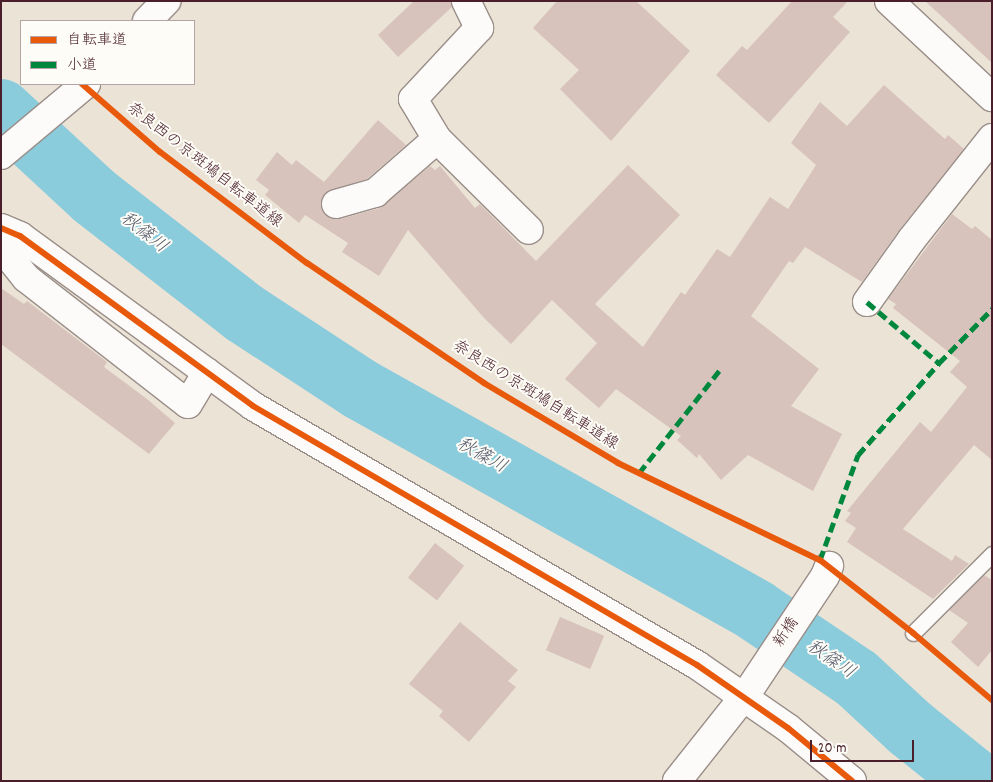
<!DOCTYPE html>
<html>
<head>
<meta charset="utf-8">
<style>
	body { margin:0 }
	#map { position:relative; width:993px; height:782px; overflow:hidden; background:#ebe3d5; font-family:Dekko,"Klee One",sans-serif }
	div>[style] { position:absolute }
	.stream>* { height:10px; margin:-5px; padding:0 5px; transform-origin:5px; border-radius:5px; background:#8acbdc }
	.river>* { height:62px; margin:-31px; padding:0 31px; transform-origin:31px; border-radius:31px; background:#8acbdc }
	.building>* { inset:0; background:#d7c3bc; transform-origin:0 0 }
	.roads { filter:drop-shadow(1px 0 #9a8e89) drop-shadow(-1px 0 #9a8e89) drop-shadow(0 1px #9a8e89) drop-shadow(0 -1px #9a8e89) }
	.lane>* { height:15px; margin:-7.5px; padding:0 7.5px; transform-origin:7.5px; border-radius:7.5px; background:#fcfbf9 }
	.street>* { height:28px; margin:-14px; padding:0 14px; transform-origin:14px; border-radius:14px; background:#fcfbf9 }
	.primary>* { height:28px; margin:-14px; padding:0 14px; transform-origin:14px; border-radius:14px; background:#fcfbf9 }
	.quiet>* { height:5px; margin-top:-2.5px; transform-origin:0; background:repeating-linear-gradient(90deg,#00873e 0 10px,transparent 0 15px) }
	.cycleway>* { height:6px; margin:-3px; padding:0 3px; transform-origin:3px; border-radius:3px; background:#e8590c }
	span { translate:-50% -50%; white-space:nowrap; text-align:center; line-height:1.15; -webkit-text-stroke:4px #fdfcf7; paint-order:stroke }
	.street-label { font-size:16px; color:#4a1f2b }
	.water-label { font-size:18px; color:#52586a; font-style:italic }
	.frame { position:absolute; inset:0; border:2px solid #4a1f2b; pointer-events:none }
	.legend { position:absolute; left:20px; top:20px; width:175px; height:65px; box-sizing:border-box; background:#fdfcf7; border:1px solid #b5a4a5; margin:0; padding:6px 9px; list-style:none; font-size:15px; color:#4a1f2b }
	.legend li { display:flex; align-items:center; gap:10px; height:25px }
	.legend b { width:25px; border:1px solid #b5a4a5 }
	.scale { position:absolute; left:810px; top:740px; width:104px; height:22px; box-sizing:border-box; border:2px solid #4a1f2b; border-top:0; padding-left:6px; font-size:15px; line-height:18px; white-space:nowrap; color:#4a1f2b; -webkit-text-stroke:4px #fdfcf7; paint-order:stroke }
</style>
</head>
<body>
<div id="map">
	<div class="stream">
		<i style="left:1px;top:128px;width:13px;rotate:-27deg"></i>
	</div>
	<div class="river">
		<i style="left:1px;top:110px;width:128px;rotate:42.8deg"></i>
		<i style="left:95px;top:197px;width:189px;rotate:37.9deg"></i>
		<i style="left:244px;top:313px;width:139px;rotate:33.2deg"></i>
		<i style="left:360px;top:389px;width:453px;rotate:29.2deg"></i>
		<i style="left:755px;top:610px;width:122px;rotate:34deg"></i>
		<i style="left:856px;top:678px;width:74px;rotate:42.8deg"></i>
		<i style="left:910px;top:728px;width:85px;rotate:38.8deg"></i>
	</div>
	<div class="building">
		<i style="clip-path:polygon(414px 1px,451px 1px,452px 7px,398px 57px,378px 35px)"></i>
		<i style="clip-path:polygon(557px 1px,636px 1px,690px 51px,611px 141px,560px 89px,579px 70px,533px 28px)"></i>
		<i style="clip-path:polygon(792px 1px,848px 1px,833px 17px,850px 32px,769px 123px,716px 75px,742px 46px,747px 50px)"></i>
		<i style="clip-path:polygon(925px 1px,992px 1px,992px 63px,950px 24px)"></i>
		<i style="clip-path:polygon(884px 85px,945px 139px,948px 135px,964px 149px,900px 229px,862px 282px,805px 247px,793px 263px,789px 261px,751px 316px,819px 369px,791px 406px,842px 434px,813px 491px,748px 455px,721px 480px,699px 454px,697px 458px,677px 440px,681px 436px,616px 389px,599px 408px,565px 379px,597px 343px,552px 300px,511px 344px,485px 319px,408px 230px,379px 276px,342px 252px,348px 243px,305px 215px,299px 223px,265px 195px,269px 190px,256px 180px,277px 152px,292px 165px,296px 160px,324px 182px,378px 120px,406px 145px,367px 179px,325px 193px,321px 200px,321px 208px,325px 215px,332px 219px,340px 219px,380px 208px,430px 166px,435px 170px,440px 166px,475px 208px,480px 204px,536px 261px,628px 165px,680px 215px,595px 304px,643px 347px,681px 292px,685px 295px,717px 249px,730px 257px,770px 197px,788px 209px,816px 165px,791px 143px,820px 102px,847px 126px)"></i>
		<i style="clip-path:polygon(952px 214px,972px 229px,975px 226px,992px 240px,992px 460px,974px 445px,903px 529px,952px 561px,955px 555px,969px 564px,933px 599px,847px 542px,856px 528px,845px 521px,851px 513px,847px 511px,920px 422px,931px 432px,967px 387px,950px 372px,960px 361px,893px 308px,896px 304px,888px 299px)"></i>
		<i style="clip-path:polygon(1px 288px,24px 304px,27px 301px,107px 362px,104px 367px,147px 399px,175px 423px,149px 454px,1px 344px)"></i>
		<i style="left:435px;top:543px;width:37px;height:44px;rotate:38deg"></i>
		<i style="clip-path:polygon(984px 575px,992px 580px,992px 650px,978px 667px,951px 642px,968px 623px,949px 610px)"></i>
		<i style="left:560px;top:617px;width:48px;height:36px;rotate:23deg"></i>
		<i style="clip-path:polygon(460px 622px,518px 670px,508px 681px,516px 687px,469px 742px,439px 716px,443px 711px,409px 684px)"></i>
	</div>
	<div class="roads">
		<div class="lane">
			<i style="left:913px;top:633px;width:112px;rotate:-45deg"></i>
		</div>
		<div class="street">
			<i style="left:466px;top:1px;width:30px;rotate:64deg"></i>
			<i style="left:479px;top:28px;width:97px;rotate:132.9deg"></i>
			<i style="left:413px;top:99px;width:47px;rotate:59deg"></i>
			<i style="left:437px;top:139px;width:129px;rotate:44.7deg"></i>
			<i style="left:147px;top:21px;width:28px;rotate:-46deg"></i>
			<i style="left:1px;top:155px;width:111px;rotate:-39.9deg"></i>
			<i style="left:336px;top:204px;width:41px;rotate:-15.8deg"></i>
			<i style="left:375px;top:193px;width:82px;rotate:-41.1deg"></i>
			<i style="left:1px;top:228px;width:21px;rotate:23deg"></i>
			<i style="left:20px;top:236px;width:288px;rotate:36.1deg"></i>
			<i style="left:253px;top:406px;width:514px;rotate:30.26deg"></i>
			<i style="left:697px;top:665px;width:111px;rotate:34.7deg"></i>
			<i style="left:788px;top:728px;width:83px;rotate:39.6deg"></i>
			<i style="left:1px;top:247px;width:40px;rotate:51deg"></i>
			<i style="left:26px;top:278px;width:205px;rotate:37.9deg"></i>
			<i style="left:188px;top:404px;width:37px;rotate:-59deg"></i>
			<i style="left:867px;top:302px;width:77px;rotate:-54.5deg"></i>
			<i style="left:912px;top:239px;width:129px;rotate:-51.6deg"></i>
			<i style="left:677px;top:781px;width:116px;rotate:-51.6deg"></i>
			<i style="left:749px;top:690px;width:137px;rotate:-56.3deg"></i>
			<i style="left:825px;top:576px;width:11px;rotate:-68deg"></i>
		</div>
		<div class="primary">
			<i style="left:889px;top:1px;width:141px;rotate:43deg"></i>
		</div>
	</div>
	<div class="quiet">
		<i style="left:867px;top:302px;width:94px;rotate:40.3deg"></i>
		<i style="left:639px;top:473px;width:135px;rotate:-51.9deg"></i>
		<i style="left:820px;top:560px;width:112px;rotate:-70.1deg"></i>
		<i style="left:858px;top:455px;width:123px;rotate:-48.6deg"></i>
		<i style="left:939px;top:363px;width:76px;rotate:-45.5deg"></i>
	</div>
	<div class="cycleway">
		<i style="left:82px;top:84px;width:103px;rotate:41.1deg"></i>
		<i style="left:160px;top:152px;width:184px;rotate:37.1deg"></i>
		<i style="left:307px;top:263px;width:214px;rotate:34.1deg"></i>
		<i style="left:484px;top:383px;width:156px;rotate:30.8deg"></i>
		<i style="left:618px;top:463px;width:224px;rotate:25.7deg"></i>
		<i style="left:820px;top:560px;width:118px;rotate:38.1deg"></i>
		<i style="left:913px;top:633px;width:104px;rotate:40.3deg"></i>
		<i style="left:1px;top:228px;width:21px;rotate:23deg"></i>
		<i style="left:20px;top:236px;width:288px;rotate:36.1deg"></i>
		<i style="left:253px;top:406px;width:514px;rotate:30.26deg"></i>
		<i style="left:697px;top:665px;width:111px;rotate:34.7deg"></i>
		<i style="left:788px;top:728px;width:83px;rotate:39.6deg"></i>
	</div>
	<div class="street-label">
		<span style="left:204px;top:166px;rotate:38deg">奈良西の京斑鳩自転車道線</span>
		<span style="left:535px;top:396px;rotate:32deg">奈良西の京斑鳩自転車道線</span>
		<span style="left:787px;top:633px;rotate:-56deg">新橋</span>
	</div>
	<div class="water-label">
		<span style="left:143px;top:234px;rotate:38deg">秋篠川</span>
		<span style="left:481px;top:457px;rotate:29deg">秋篠川</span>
		<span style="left:830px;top:661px;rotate:34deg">秋篠川</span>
	</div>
	<div class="frame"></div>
	<ul class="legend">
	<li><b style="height:6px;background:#e8590c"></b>自転車道</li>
	<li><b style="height:6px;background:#00873e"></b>小道</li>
	</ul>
	<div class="scale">20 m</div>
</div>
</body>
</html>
